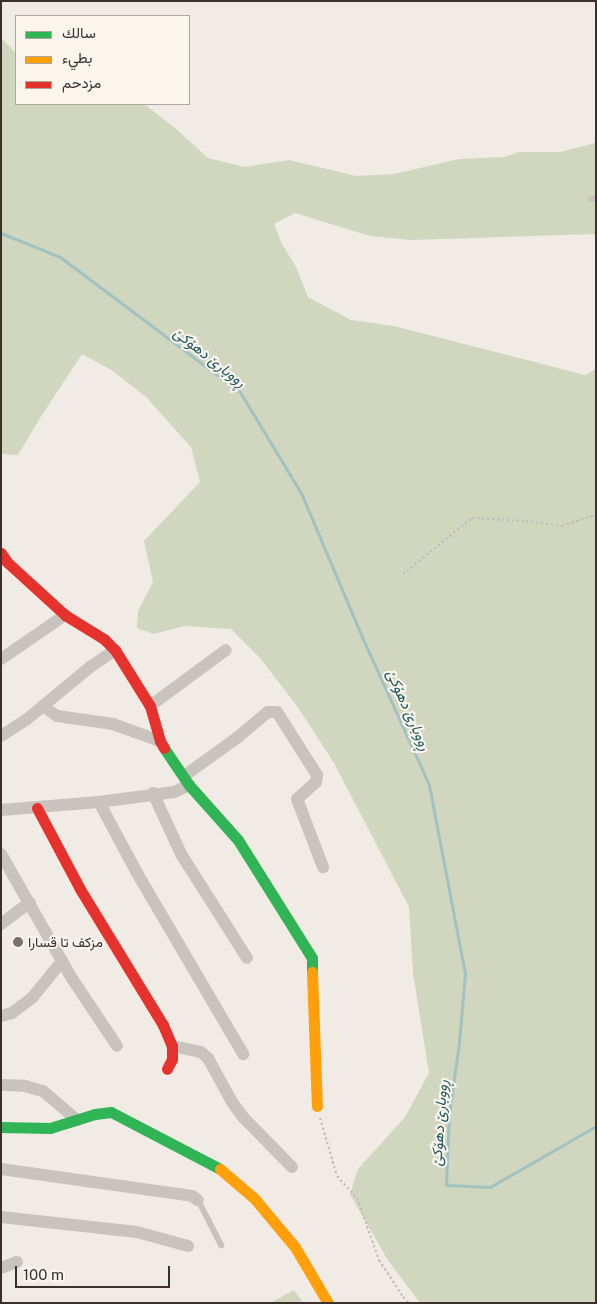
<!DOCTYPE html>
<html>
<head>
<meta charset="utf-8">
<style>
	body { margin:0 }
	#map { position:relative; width:597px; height:1304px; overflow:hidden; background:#f0ebe5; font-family:"Public Sans",Vazirmatn,sans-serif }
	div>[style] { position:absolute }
	.green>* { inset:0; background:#d1d6bf }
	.stream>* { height:3px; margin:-1.5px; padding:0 1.5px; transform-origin:1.5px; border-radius:1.5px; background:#a1c2c1 }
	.path>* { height:2px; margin-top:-1px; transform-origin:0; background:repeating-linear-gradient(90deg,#c2bbb6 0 2.5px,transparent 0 5px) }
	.lane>* { height:6px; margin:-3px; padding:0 3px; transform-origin:3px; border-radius:3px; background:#c9c3be }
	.street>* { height:12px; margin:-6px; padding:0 6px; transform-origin:6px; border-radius:6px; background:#c9c3be }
	.fast>* { height:11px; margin:-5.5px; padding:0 5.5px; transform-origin:5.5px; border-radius:5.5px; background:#30b455 }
	.slow>* { height:11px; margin:-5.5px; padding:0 5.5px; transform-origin:5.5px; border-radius:5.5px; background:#ff9f0a }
	.jam>* { height:11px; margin:-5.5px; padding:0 5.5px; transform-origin:5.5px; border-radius:5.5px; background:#e5322d }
	.dots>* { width:14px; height:14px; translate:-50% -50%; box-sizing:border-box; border:2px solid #fbf5ee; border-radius:50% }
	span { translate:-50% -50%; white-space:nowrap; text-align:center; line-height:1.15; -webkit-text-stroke:4px #fbf5ee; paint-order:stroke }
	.poi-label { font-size:14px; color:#3b302b }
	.left { translate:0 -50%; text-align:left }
	.water-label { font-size:15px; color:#1f5a5e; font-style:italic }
	.frame { position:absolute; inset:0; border:2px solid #3b302b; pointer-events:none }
	.legend { position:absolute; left:15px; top:15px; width:175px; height:90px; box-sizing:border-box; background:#fbf5ee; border:1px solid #aea6a0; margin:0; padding:6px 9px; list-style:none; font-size:15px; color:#3b302b }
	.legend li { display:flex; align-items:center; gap:10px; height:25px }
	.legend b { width:25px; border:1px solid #aea6a0 }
	.scale { position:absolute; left:15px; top:1266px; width:155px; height:22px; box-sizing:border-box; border:2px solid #3b302b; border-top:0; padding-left:6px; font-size:15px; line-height:18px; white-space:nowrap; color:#3b302b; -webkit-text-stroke:4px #fbf5ee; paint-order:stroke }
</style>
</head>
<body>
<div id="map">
	<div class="green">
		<i style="clip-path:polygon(1px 38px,16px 53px,16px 104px,144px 104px,174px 127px,208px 158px,244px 167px,289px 160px,356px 176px,394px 174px,459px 159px,504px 157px,519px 152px,560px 152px,596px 143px,596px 234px,411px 240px,370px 236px,295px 213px,274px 224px,281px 242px,297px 269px,308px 297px,351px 320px,394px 326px,585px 375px,596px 369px,596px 1303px,420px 1303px,387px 1259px,350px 1194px,358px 1169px,405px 1117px,429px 1073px,413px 973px,409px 907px,334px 763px,297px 706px,260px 658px,231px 629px,184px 626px,154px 634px,137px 628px,138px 611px,153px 582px,144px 541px,200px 482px,191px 447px,146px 397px,113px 371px,82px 354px,40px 418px,18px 455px,1px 454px)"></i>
		<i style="clip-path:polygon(294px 1290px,303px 1303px,270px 1303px)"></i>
	</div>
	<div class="stream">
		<i style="left:1px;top:233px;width:64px;rotate:22.1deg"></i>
		<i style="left:60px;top:257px;width:225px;rotate:36.9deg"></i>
		<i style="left:240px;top:392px;width:118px;rotate:58.9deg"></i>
		<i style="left:301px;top:493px;width:156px;rotate:67deg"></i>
		<i style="left:362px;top:637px;width:162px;rotate:65.6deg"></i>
		<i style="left:429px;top:785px;width:191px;rotate:79.2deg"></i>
		<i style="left:465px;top:973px;width:70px;rotate:94.9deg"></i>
		<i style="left:459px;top:1043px;width:71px;rotate:98.1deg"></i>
		<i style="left:449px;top:1113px;width:72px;rotate:92.4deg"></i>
		<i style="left:446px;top:1185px;width:44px;rotate:2.6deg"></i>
		<i style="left:490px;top:1187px;width:122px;rotate:-29.9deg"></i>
	</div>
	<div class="path">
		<i style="left:403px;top:574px;width:89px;rotate:-39.1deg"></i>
		<i style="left:472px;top:518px;width:54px;rotate:3.2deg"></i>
		<i style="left:526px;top:521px;width:36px;rotate:8deg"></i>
		<i style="left:562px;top:526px;width:36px;rotate:-19deg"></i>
		<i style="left:320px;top:1118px;width:60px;rotate:73.7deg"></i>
		<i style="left:337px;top:1176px;width:30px;rotate:48deg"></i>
		<i style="left:357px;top:1198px;width:66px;rotate:70.5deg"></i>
		<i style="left:379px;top:1260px;width:44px;rotate:57deg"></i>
		<i style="left:403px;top:1297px;width:8px;rotate:45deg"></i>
	</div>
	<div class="lane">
		<i style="left:591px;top:199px;width:5px;rotate:-11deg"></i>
		<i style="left:198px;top:1200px;width:51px;rotate:62.9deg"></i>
	</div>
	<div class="street">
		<i style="left:1px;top:659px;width:78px;rotate:-34.5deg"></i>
		<i style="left:43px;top:706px;width:17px;rotate:36deg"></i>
		<i style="left:57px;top:716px;width:57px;rotate:8.1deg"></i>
		<i style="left:113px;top:724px;width:50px;rotate:19.9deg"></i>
		<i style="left:150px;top:706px;width:94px;rotate:-36.4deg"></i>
		<i style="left:1px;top:736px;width:30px;rotate:-33deg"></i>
		<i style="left:26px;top:720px;width:83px;rotate:-39.6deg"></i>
		<i style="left:90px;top:667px;width:30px;rotate:-34deg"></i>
		<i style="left:184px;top:776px;width:67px;rotate:-35.8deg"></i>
		<i style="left:238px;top:737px;width:39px;rotate:-40deg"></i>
		<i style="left:268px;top:712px;width:9px"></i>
		<i style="left:277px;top:712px;width:75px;rotate:57.6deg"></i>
		<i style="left:317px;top:775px;width:7px;rotate:98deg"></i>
		<i style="left:316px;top:782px;width:25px;rotate:138deg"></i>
		<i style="left:297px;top:799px;width:73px;rotate:69.1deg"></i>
		<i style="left:153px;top:793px;width:67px;rotate:65.3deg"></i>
		<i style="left:181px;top:854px;width:123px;rotate:57.6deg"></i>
		<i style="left:99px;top:802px;width:81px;rotate:61.8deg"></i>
		<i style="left:137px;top:873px;width:210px;rotate:59.6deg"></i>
		<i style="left:1px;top:810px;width:98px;rotate:-4.7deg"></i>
		<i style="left:99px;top:802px;width:76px;rotate:-7.6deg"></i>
		<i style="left:174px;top:792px;width:17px;rotate:-25deg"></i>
		<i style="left:1px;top:854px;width:145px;rotate:60.3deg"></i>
		<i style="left:73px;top:980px;width:79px;rotate:56.3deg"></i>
		<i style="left:1px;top:924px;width:36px;rotate:-37deg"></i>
		<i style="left:1px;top:1016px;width:11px;rotate:-15deg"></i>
		<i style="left:12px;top:1013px;width:25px;rotate:-37deg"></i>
		<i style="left:32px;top:998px;width:48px;rotate:-51deg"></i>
		<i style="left:172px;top:1046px;width:30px;rotate:12deg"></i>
		<i style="left:201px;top:1052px;width:9px;rotate:41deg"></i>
		<i style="left:208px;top:1058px;width:50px;rotate:61.4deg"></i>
		<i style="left:232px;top:1102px;width:19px;rotate:54deg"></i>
		<i style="left:243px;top:1117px;width:70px;rotate:45.6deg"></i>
		<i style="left:1px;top:1085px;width:24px;rotate:2deg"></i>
		<i style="left:25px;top:1086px;width:19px;rotate:16deg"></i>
		<i style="left:43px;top:1091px;width:45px;rotate:40.5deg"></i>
		<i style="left:1px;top:1169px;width:193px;rotate:8deg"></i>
		<i style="left:192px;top:1196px;width:7px;rotate:34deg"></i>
		<i style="left:1px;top:1217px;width:137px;rotate:6.3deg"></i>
		<i style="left:137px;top:1232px;width:53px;rotate:15.4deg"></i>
		<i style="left:1px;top:1268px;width:17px;rotate:-21deg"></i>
	</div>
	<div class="fast">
		<i style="left:164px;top:748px;width:45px;rotate:56deg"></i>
		<i style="left:189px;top:785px;width:74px;rotate:48.3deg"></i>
		<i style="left:238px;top:840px;width:139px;rotate:57.9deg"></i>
		<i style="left:312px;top:958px;width:14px;rotate:90deg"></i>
		<i style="left:1px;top:1127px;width:49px;rotate:1.2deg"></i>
		<i style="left:50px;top:1128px;width:47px;rotate:-17.3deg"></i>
		<i style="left:95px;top:1114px;width:16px;rotate:-7deg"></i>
		<i style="left:111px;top:1112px;width:123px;rotate:27.6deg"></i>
	</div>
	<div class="slow">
		<i style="left:312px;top:972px;width:134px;rotate:87.9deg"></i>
		<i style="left:220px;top:1169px;width:45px;rotate:40.5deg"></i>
		<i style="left:254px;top:1198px;width:64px;rotate:50.1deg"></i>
		<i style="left:295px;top:1247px;width:65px;rotate:59.5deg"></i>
	</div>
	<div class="jam">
		<i style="left:1px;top:553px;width:11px;rotate:56deg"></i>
		<i style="left:7px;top:562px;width:79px;rotate:42.4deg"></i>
		<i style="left:65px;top:615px;width:46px;rotate:31.6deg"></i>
		<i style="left:104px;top:639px;width:16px;rotate:45deg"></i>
		<i style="left:115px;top:650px;width:66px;rotate:58deg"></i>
		<i style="left:150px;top:706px;width:36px;rotate:74deg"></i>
		<i style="left:160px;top:741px;width:8px;rotate:60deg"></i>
		<i style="left:37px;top:808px;width:92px;rotate:62deg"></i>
		<i style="left:80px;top:889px;width:159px;rotate:58.6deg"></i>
		<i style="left:163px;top:1025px;width:23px;rotate:67deg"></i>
		<i style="left:172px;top:1046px;width:13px;rotate:90deg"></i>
		<i style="left:172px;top:1059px;width:11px;rotate:117deg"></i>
	</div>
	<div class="dots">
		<i style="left:18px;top:942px;background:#7a716c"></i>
	</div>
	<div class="poi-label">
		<span class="left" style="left:28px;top:942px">مزكف تا قسارا</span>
	</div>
	<div class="water-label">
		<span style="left:210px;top:357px;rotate:38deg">ڕووبارێ دهۆكێ</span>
		<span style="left:409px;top:710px;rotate:66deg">ڕووبارێ دهۆكێ</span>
		<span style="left:439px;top:1123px;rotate:-86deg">ڕووبارێ دهۆكێ</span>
	</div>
	<div class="frame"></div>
	<ul class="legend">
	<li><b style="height:6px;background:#30b455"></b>سالك</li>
	<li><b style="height:6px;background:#ff9f0a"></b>بطيء</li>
	<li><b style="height:6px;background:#e5322d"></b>مزدحم</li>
	</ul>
	<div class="scale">100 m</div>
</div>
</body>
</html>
